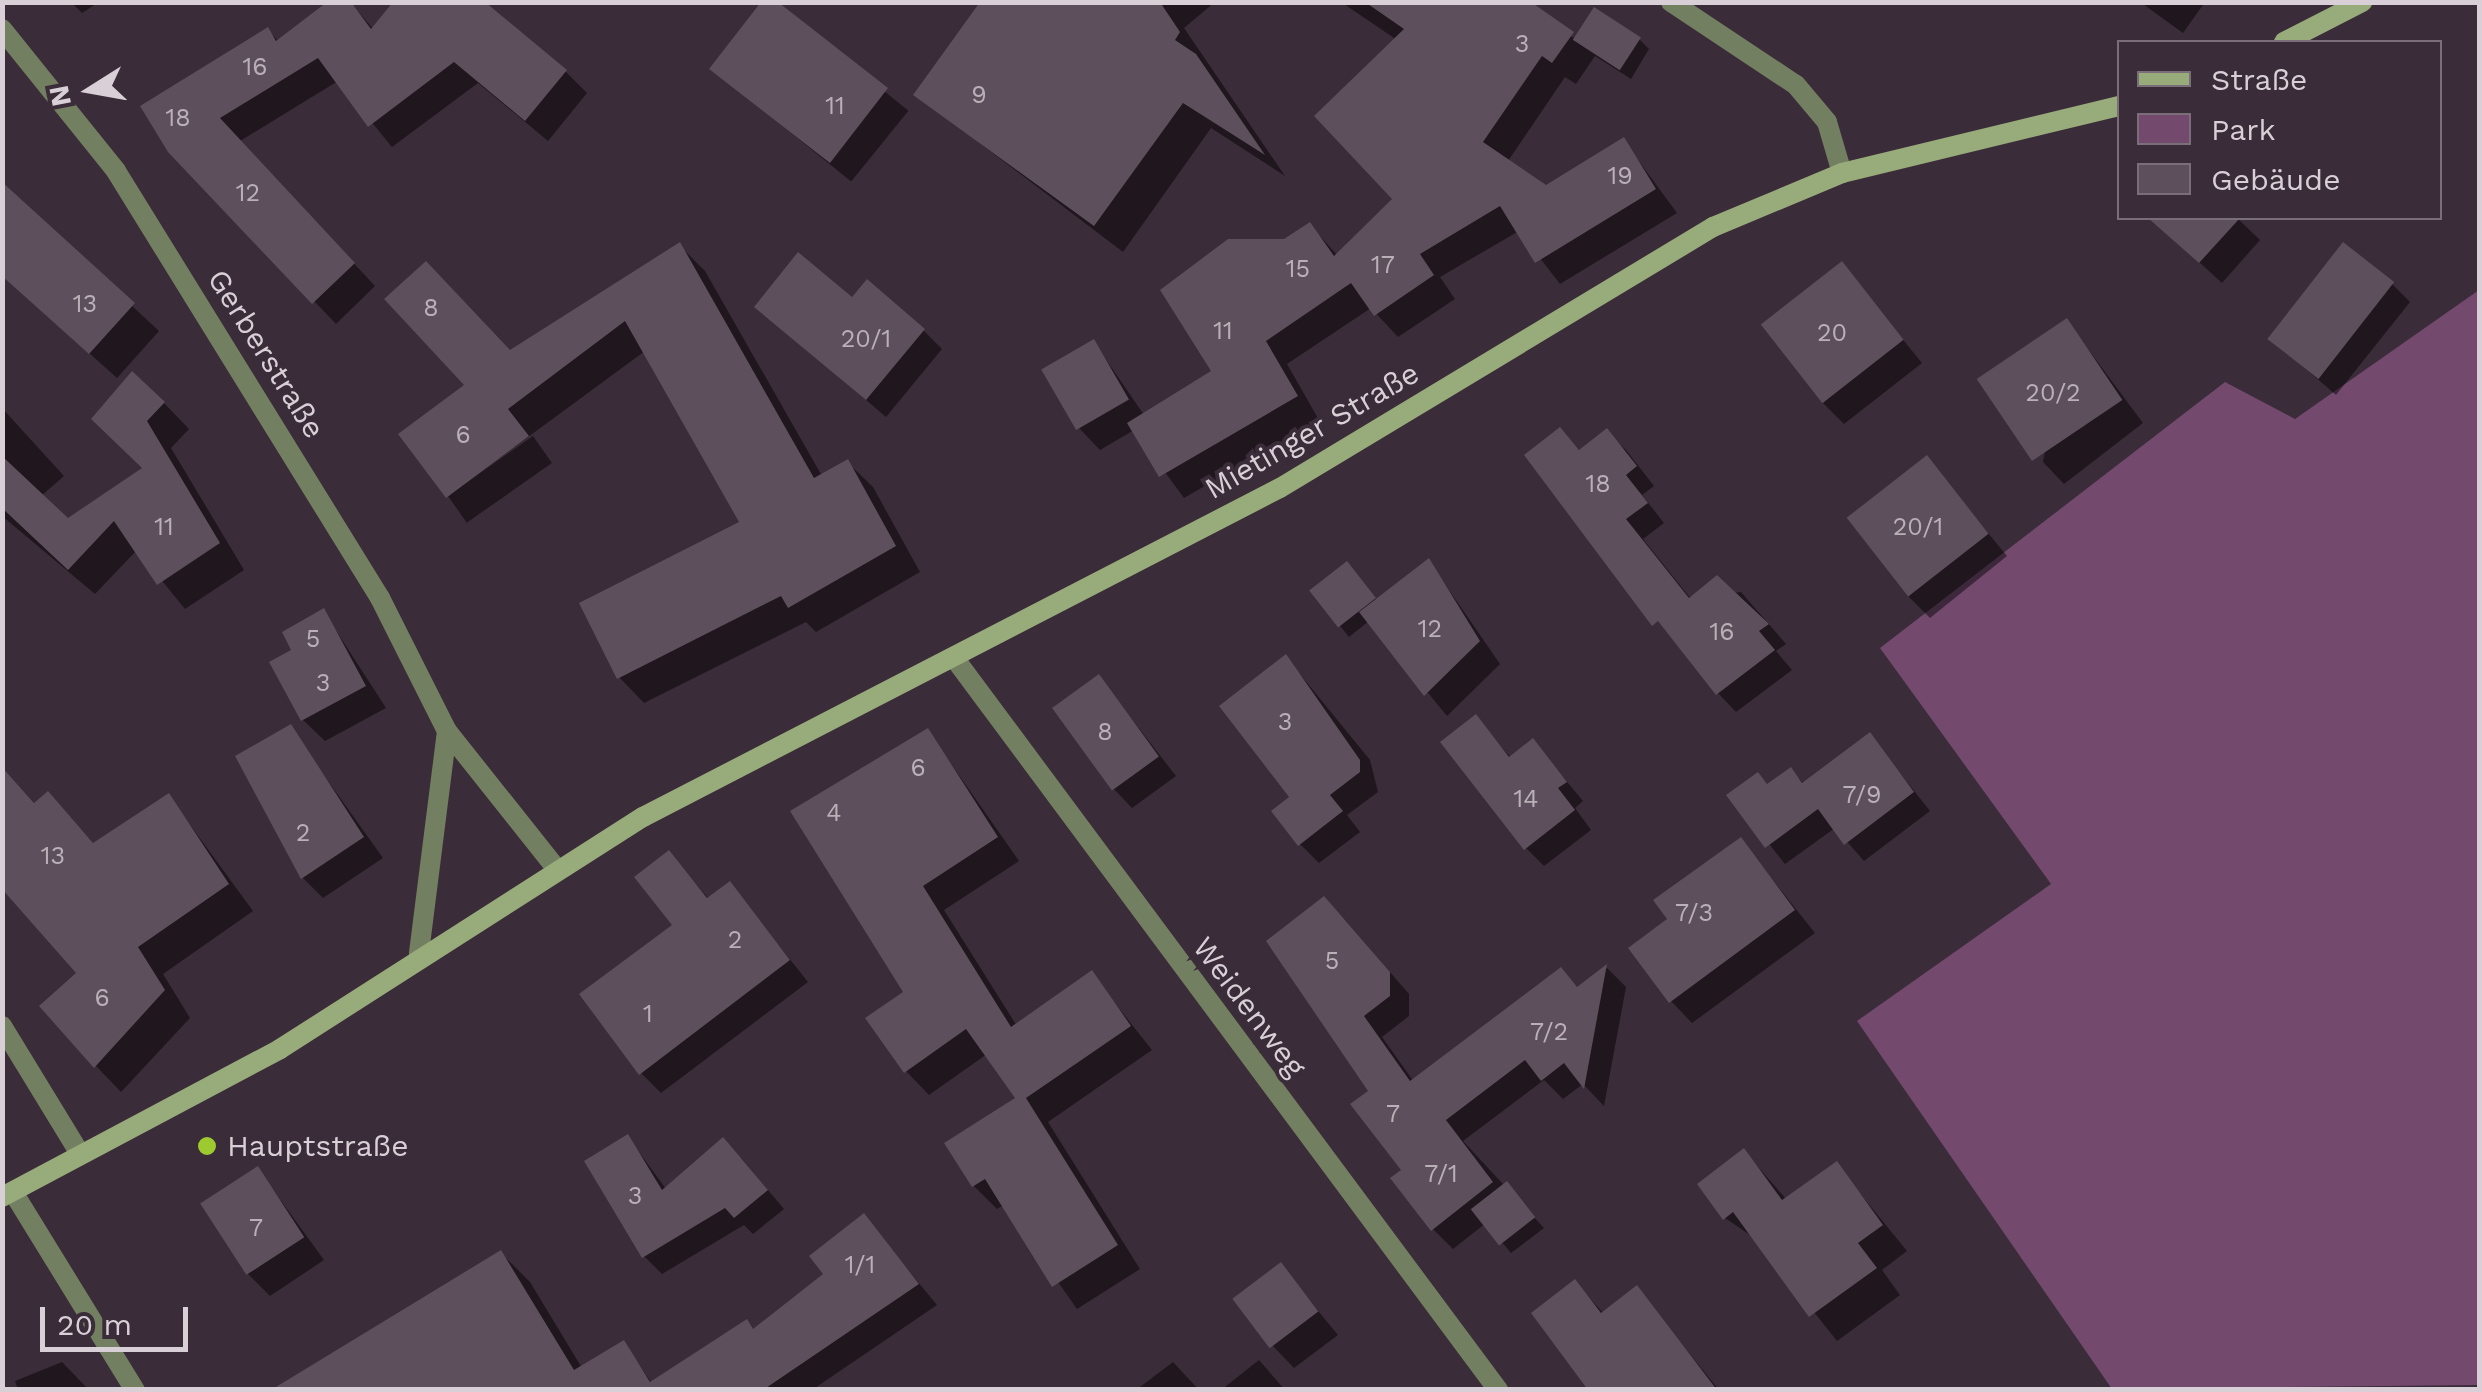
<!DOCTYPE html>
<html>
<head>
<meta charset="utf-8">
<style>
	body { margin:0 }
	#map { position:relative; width:2482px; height:1392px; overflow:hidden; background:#3a2c38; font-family:"Work Sans",sans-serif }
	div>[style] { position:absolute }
	.green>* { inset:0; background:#734a6e }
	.shadow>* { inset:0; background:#0007; transform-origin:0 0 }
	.building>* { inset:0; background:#5e4f5c; transform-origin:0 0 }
	.lane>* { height:20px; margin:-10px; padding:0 10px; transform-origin:10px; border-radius:10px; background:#737f61 }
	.street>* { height:20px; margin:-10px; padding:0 10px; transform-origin:10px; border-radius:10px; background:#737f61 }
	.secondary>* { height:20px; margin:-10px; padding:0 10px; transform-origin:10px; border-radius:10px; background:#98ab7a }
	.dots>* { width:28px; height:28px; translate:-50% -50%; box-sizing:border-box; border:5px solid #3a2c38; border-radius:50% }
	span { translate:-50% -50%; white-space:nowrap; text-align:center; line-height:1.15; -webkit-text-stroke:8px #3a2c38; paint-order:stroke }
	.number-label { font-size:25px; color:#bab0b8 }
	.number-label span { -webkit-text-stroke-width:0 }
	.street-label { font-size:30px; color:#d9d0d7 }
	.poi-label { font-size:30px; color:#d9d0d7 }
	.left { translate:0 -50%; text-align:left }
	.frame { position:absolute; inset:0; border:5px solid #d9d0d7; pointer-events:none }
	.legend { position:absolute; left:2117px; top:40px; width:325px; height:180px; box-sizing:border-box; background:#3a2c38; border:2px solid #7a6e78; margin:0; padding:12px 18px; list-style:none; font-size:30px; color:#d9d0d7 }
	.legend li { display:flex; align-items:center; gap:20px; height:50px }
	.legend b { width:50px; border:2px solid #7a6e78 }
	.north { position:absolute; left:40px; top:40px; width:100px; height:100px; -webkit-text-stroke:8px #3a2c38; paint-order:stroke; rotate:259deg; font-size:28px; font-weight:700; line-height:40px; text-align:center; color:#d9d0d7 }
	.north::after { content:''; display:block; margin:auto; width:35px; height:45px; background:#d9d0d7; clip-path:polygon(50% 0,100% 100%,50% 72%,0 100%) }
	.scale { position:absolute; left:40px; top:1307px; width:148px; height:45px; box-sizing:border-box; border:5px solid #d9d0d7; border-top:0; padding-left:12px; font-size:30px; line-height:35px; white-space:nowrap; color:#d9d0d7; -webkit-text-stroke:8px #3a2c38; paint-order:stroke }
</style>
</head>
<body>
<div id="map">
	<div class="green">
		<i style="clip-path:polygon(2479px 290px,2479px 1385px,2112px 1389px,1857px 1021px,2051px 884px,1880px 648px,2225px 382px,2295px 419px)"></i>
	</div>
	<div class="shadow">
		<i style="clip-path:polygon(71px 2px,99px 2px,82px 13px)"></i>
		<i style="clip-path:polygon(350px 2px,374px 30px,565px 71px,587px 93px,548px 141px,478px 83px,392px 147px,338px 81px,240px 141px,375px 286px,336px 324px,170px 150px,268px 30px,279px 42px)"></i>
		<i style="left:774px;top:2px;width:173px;height:91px;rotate:39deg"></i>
		<i style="clip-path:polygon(1027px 2px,1215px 2px,1184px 28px,1285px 176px,1211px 128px,1123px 252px,916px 95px)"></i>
		<i style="clip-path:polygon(1341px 2px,1490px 2px,1577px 39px,1639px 39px,1649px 49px,1631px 79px,1595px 56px,1576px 84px,1565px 77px,1508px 161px,1546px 188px,1624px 141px,1677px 213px,1560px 284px,1519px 231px,1440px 277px,1455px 299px,1398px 337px,1371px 308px,1287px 364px,1319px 420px,1184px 498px,1134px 430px,1100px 450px,1079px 428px,1094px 342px,1144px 415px,1215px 371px,1285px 242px,1310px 225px,1338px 256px,1395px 199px,1397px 40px)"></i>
		<i style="clip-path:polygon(2140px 2px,2205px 2px,2183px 33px)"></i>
		<i style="clip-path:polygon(16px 198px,159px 331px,117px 378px,2px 275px)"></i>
		<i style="clip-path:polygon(2151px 218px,2237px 218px,2260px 240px,2222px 283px)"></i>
		<i style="clip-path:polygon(679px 245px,705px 271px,822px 476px,847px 462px,873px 487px,920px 572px,816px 632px,806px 622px,644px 703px,619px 677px,742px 523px,645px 351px,448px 496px,401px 434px)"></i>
		<i style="clip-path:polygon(1842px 265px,1922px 363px,1844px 424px,1822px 402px)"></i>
		<i style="clip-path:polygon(2392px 284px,2410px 302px,2336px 395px,2269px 337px)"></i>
		<i style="clip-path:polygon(852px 300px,923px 330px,942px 349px,886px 417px,757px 307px)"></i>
		<i style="clip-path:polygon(2067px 321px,2143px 423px,2064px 484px,2043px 462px)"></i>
		<i style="clip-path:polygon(164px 403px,189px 429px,171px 448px,244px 570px,185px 609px,137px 550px,95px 594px,2px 516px,2px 408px,64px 476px,41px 496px,68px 521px,146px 469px,95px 419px)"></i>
		<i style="clip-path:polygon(1560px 430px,1581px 452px,1607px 432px,1626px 450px,1654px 486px,1642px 495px,1664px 523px,1643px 539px,1691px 599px,1741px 592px,1786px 644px,1776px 651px,1792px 670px,1736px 712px,1718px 693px)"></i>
		<i style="left:533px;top:436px;width:33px;height:104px;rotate:55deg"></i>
		<i style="clip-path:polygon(1927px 459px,2007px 556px,1930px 618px,1909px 597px)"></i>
		<i style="clip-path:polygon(1429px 561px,1500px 664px,1447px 716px,1369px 621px,1349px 637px,1313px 592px,1357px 575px,1377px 601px)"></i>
		<i style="clip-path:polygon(324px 612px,386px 708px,325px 741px,303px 720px,295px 652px)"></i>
		<i style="clip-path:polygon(1286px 657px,1370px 760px,1378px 792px,1347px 815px,1360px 832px,1319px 863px,1300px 844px)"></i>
		<i style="clip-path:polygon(1099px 677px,1176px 776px,1132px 808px,1113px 788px)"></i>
		<i style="clip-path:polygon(1476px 718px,1511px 758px,1533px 741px,1583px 801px,1575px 808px,1591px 830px,1544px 866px,1526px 848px)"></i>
		<i style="clip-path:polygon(290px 728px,383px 858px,323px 898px,303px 878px)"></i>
		<i style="clip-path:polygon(928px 731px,1019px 861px,944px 910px,1017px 1026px,1091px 973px,1152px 1050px,1048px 1122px,1140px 1269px,1077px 1309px,1004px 1205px,997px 1209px,974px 1186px,1018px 1099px,987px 1054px,929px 1095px,906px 1071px)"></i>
		<i style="clip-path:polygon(1870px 735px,1930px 811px,1864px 861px,1835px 828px,1785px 864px,1730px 795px,1758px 775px,1769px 786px,1791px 770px,1804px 784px)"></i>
		<i style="clip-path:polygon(2px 767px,36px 805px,48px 794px,95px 845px,169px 796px,253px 911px,163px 974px,190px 1018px,121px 1092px,96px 1066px,79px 973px,2px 885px)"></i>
		<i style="clip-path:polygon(1741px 840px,1815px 933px,1692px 1023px,1671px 1001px,1670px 919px)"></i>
		<i style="clip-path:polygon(669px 853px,709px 899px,730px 884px,808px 982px,661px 1093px,641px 1073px,675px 926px)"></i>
		<i style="clip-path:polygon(1344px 919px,1409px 994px,1409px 1016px,1382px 1037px,1414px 1082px,1561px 971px,1579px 989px,1607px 968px,1626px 987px,1604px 1106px,1583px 1084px,1563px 1099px,1544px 1080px,1463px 1141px,1544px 1228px,1511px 1253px,1486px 1223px,1453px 1249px,1433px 1229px,1371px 1091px)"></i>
		<i style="clip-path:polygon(628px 1137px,666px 1189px,741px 1158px,784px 1209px,753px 1234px,744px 1225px,662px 1274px,644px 1256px)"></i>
		<i style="clip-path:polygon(1744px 1151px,1787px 1200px,1836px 1164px,1907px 1251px,1882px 1270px,1900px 1295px,1837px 1341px,1756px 1239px,1725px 1218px)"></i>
		<i style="clip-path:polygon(258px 1169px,324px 1260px,270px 1296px,248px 1274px)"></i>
		<i style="clip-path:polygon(864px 1217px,937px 1305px,812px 1390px,678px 1390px,747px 1323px,755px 1331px,827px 1275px)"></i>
		<i style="clip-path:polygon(501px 1253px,530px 1282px,582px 1368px,624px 1343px,656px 1389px,326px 1390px)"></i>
		<i style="clip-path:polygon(1281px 1266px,1338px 1335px,1294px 1368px,1273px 1346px)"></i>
		<i style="clip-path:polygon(1575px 1282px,1604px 1314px,1637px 1289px,1719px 1390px,1592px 1390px)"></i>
		<i style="clip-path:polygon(1259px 1360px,1285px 1390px,1221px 1390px)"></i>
		<i style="clip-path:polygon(62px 1362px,89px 1390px,18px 1390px,15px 1381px)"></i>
		<i style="clip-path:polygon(1173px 1362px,1199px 1390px,1136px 1390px)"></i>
	</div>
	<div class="building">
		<i style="clip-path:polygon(327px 2px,351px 2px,371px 29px,393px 2px,485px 2px,567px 70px,525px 121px,454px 62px,368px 127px,318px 58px,220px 118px,355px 263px,312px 304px,168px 152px,140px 106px,268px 27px,276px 41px)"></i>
		<i style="clip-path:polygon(761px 2px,778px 2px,888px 88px,830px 163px,709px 69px)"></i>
		<i style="clip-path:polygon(980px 2px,1160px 2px,1180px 32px,1175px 40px,1196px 54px,1265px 155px,1183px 103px,1094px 226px,913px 95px)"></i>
		<i style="clip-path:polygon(1365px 2px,1531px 2px,1574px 32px,1552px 63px,1542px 56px,1483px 142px,1546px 185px,1624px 137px,1656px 189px,1535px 263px,1500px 206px,1420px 254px,1434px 275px,1374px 316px,1351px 283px,1266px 341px,1298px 396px,1159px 477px,1127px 423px,1211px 371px,1160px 290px,1228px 239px,1284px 239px,1310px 222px,1334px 256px,1392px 199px,1314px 116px,1404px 29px)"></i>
		<i style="left:1594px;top:7px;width:56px;height:39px;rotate:33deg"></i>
		<i style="clip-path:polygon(2px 182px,135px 303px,89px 354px,2px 276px)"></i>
		<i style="clip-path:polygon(2148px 218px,2240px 218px,2199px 263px)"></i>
		<i style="clip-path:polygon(680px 242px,814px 478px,848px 459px,896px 546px,788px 608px,781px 596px,617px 679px,579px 603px,739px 522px,625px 321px,508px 409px,529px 436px,446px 498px,398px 434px,464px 385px,384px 299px,426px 261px,510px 350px)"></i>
		<i style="left:2343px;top:242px;width:65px;height:123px;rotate:38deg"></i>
		<i style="clip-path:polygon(798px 252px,852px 297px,867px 279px,925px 329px,866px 400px,754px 307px)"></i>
		<i style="left:1842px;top:261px;width:100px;height:103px;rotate:52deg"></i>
		<i style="left:2067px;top:318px;width:99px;height:109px;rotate:56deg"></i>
		<i style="left:1094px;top:339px;width:70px;height:61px;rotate:60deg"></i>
		<i style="clip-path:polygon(132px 371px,165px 402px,147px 421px,220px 543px,157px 585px,114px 521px,68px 570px,2px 508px,2px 456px,68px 518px,142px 468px,91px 419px)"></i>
		<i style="clip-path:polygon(1560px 427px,1579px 450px,1607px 428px,1637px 466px,1626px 475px,1648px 503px,1626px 519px,1689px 598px,1717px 575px,1769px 624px,1759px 631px,1775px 650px,1716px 695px,1658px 621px,1652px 626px,1524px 455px)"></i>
		<i style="left:1927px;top:455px;width:100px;height:102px;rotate:52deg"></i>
		<i style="clip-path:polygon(1429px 558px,1480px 641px,1424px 696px,1359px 612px)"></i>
		<i style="left:1347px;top:561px;width:47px;height:48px;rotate:52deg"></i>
		<i style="clip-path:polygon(324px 608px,366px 686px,301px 721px,269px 662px,291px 650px,282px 632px)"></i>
		<i style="clip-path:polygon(1286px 654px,1360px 760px,1360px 772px,1330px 795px,1343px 811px,1298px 846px,1271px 811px,1289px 797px,1219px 706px)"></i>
		<i style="left:1099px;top:674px;width:102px;height:58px;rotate:54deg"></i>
		<i style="clip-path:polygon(1476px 714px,1509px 757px,1533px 738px,1567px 782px,1558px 788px,1575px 810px,1524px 850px,1440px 742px)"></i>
		<i style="clip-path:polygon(291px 724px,364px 837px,301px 879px,235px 756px)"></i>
		<i style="clip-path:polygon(928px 728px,998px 837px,923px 886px,1011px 1027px,1092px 970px,1131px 1026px,1026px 1098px,1118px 1245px,1052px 1287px,985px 1179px,972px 1187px,944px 1143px,1015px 1098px,966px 1029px,904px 1073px,865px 1018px,903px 992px,790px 811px)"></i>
		<i style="clip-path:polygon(1870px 732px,1914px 792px,1844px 845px,1818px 809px,1765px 848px,1726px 795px,1758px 772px,1767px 784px,1791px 767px,1802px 783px)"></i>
		<i style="clip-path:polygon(2px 767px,34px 803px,48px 791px,93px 843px,169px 793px,229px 884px,138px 947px,165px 990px,94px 1068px,39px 1006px,76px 973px,2px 889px)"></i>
		<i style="clip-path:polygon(1741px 837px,1795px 910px,1669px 1003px,1628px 948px,1667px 919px,1653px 900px)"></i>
		<i style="clip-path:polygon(669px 850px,707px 898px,730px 881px,790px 960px,639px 1075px,579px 994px,672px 925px,634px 877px)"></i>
		<i style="clip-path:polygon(1324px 896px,1390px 972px,1390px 996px,1364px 1016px,1410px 1081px,1561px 967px,1577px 987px,1607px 964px,1584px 1089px,1564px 1063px,1541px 1081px,1525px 1060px,1446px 1120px,1493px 1182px,1431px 1231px,1390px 1178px,1401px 1170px,1350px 1104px,1368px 1091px,1266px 941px)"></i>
		<i style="clip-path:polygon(628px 1134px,662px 1190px,723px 1137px,768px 1190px,734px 1218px,725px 1208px,642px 1258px,584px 1161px)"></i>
		<i style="clip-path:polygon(1744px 1148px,1782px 1200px,1837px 1161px,1883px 1225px,1858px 1243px,1877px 1268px,1809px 1317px,1733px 1212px,1723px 1220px,1697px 1184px)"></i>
		<i style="left:258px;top:1166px;width:85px;height:69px;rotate:57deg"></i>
		<i style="left:1507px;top:1181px;width:46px;height:46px;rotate:52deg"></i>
		<i style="clip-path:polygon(864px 1213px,919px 1284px,763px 1390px,271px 1390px,501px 1250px,574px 1370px,624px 1340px,650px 1382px,747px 1319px,753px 1329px,823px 1274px,809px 1256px)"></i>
		<i style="left:1281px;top:1262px;width:62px;height:61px;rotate:53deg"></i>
		<i style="clip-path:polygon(1575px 1279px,1601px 1313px,1637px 1285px,1717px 1390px,1588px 1390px,1531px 1313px)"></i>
	</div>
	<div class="lane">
		<i style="left:2px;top:1026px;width:150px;rotate:58.6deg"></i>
	</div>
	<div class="street">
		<i style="left:1671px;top:2px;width:150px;rotate:33.6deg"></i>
		<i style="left:1796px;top:85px;width:48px;rotate:50deg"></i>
		<i style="left:1827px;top:122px;width:53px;rotate:73.6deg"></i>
		<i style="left:2px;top:29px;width:182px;rotate:51.2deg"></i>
		<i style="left:116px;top:171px;width:502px;rotate:58.27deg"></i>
		<i style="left:380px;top:598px;width:149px;rotate:63.3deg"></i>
		<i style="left:447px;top:731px;width:224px;rotate:97.2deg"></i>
		<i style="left:955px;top:659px;width:911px;rotate:53.39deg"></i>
		<i style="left:447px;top:731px;width:174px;rotate:51.5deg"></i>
		<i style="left:13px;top:1192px;width:233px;rotate:58.4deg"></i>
	</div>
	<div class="secondary">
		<i style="left:2284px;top:42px;width:88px;rotate:-27.1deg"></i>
		<i style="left:2px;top:1197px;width:315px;rotate:-28deg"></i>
		<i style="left:280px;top:1049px;width:431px;rotate:-32.6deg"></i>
		<i style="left:643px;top:817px;width:717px;rotate:-27.32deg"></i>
		<i style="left:1280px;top:488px;width:506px;rotate:-31.08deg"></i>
		<i style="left:1713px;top:227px;width:140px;rotate:-22.7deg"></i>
		<i style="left:1842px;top:173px;width:286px;rotate:-13.6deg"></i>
	</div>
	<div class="dots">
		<i style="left:207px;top:1146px;background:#9dca2f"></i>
	</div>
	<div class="number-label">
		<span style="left:1522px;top:44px">3</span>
		<span style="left:255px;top:67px">16</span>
		<span style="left:979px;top:95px">9</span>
		<span style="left:835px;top:106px">11</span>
		<span style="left:178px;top:118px">18</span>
		<span style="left:1620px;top:176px">19</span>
		<span style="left:248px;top:193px">12</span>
		<span style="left:1383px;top:265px">17</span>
		<span style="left:1298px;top:269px">15</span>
		<span style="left:85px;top:304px">13</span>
		<span style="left:431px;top:308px">8</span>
		<span style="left:1223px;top:331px">11</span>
		<span style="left:1832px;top:333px">20</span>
		<span style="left:866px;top:339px">20/1</span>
		<span style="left:2053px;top:393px">20/2</span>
		<span style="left:463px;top:435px">6</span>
		<span style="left:1598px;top:484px">18</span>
		<span style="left:164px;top:527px">11</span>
		<span style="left:1918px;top:527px">20/1</span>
		<span style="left:1430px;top:629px">12</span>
		<span style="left:1722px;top:632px">16</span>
		<span style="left:313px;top:639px">5</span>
		<span style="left:323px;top:683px">3</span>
		<span style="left:1285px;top:722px">3</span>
		<span style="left:1105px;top:732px">8</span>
		<span style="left:918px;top:768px">6</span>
		<span style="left:1862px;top:795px">7/9</span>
		<span style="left:1526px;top:799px">14</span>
		<span style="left:834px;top:813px">4</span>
		<span style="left:303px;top:833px">2</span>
		<span style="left:53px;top:856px">13</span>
		<span style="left:1694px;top:913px">7/3</span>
		<span style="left:735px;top:940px">2</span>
		<span style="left:1332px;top:961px">5</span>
		<span style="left:102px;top:998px">6</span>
		<span style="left:648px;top:1014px">1</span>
		<span style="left:1549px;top:1032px">7/2</span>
		<span style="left:1393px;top:1114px">7</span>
		<span style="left:1441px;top:1174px">7/1</span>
		<span style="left:635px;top:1196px">3</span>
		<span style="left:256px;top:1228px">7</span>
		<span style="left:860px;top:1265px">1/1</span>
	</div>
	<div class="street-label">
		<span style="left:266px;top:354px;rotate:58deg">Gerberstraße</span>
		<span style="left:1312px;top:431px;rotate:-30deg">Mietinger Straße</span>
		<span style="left:1249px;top:1007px;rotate:53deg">Weidenweg</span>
	</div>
	<div class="poi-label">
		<span class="left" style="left:227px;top:1146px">Hauptstraße</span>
	</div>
	<div class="frame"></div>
	<ul class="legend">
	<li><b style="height:12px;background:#98ab7a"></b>Straße</li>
	<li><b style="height:28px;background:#734a6e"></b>Park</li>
	<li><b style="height:28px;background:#5e4f5c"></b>Gebäude</li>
	</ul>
	<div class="north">N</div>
	<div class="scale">20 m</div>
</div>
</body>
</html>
